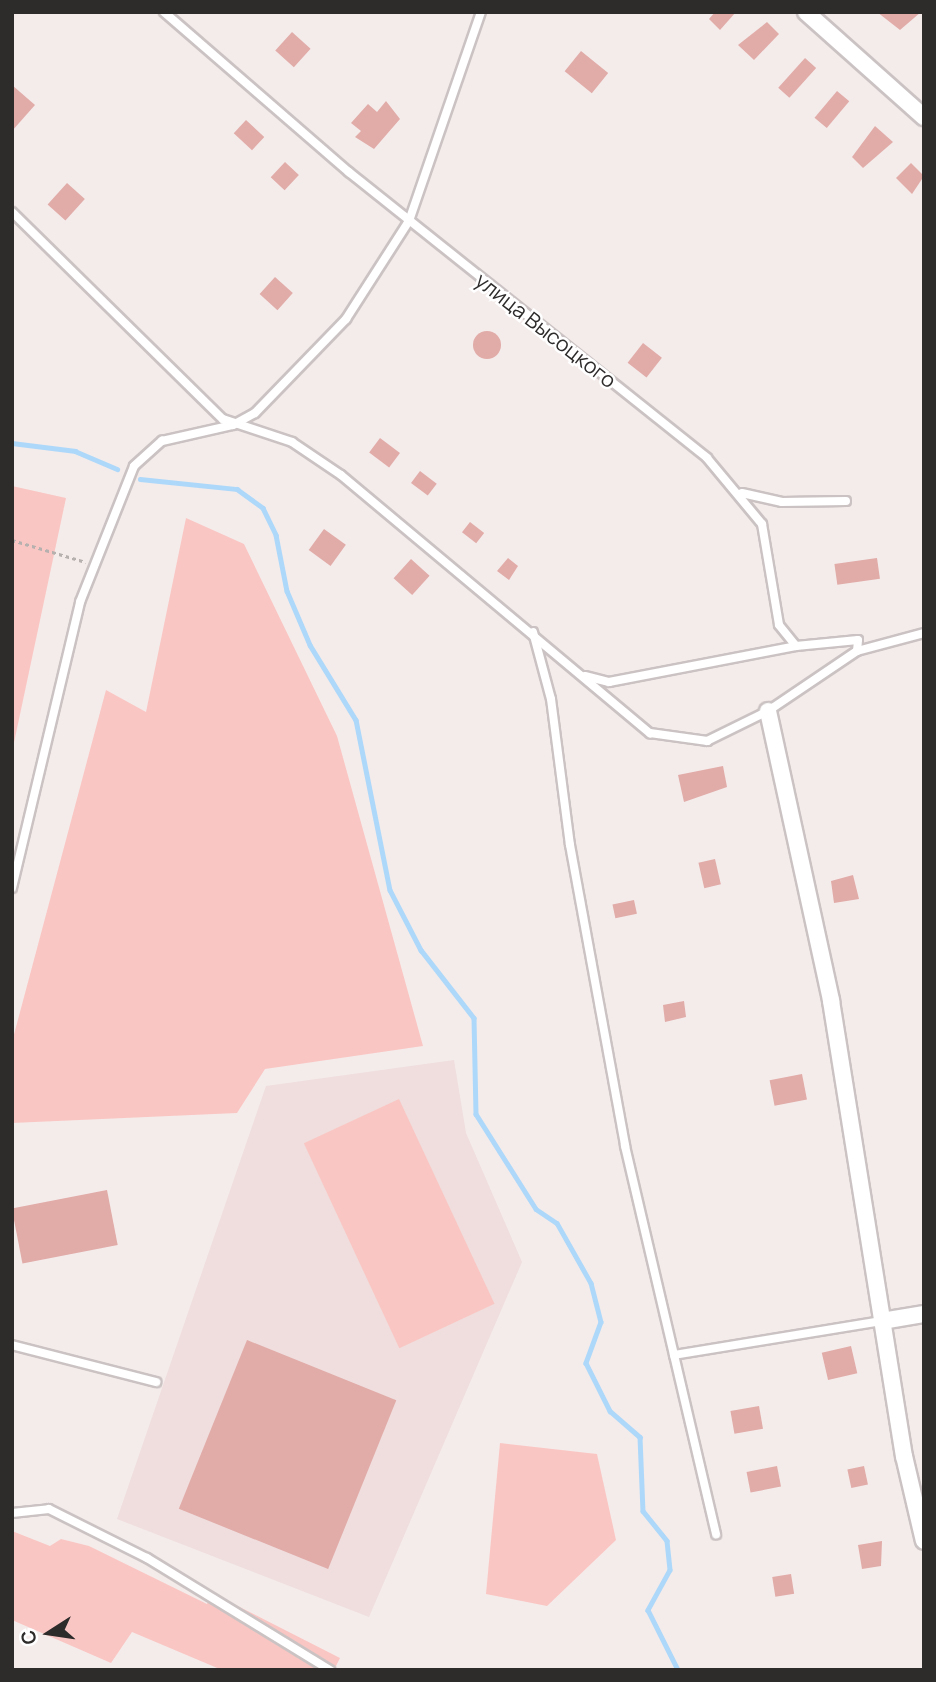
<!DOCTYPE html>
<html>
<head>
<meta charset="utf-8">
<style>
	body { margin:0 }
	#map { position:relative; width:936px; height:1682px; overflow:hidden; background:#f4eceb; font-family:Manrope,sans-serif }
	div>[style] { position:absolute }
	.built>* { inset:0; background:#efdedd }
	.green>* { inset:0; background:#fac6c3; transform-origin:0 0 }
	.stream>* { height:4.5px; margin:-2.25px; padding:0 2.25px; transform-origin:2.25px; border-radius:2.25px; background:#aed8f9 }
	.building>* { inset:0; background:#e1aba8; transform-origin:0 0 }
	.round { border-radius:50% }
	.path>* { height:2.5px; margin-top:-1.25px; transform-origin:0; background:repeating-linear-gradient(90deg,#b6b0af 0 3.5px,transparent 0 7px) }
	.roads { filter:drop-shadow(2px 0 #cbc3c3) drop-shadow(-2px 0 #cbc3c3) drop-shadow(0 2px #cbc3c3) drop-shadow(0 -2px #cbc3c3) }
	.lane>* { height:8px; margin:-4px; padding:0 4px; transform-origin:4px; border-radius:4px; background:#fff }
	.street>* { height:16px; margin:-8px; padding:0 8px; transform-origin:8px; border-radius:8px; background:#fff }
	span { translate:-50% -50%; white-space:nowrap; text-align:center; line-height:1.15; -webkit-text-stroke:5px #fff; paint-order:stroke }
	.street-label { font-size:21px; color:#2e2b2b }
	.frame { position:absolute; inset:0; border:14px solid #2e2b2b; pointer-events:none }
	.north { position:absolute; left:14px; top:1598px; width:70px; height:70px; -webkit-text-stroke:5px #fff; paint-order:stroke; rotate:258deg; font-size:19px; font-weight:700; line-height:28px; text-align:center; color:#2e2b2b }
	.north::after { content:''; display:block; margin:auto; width:24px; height:32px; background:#2e2b2b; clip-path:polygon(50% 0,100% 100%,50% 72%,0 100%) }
</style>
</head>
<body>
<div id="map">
	<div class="built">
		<i style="clip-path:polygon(454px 1060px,466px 1133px,522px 1262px,369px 1617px,117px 1519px,266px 1086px)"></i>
	</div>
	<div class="green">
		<i style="clip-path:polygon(12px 486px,66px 498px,12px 752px)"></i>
		<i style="clip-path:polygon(186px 518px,244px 544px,337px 736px,423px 1046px,265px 1069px,237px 1113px,12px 1123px,12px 1042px,106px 690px,146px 712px)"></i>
		<i style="left:399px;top:1099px;width:226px;height:105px;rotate:65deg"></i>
		<i style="clip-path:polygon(500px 1443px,597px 1454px,616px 1540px,547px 1606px,486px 1594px)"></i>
		<i style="clip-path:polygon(12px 1531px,50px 1546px,61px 1539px,89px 1546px,207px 1604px,212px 1593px,340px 1658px,334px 1670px,222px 1670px,132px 1632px,111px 1663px,12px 1620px)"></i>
	</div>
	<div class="stream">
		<i style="left:12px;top:443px;width:64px;rotate:7.2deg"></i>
		<i style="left:75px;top:451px;width:46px;rotate:23.2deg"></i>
		<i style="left:140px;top:479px;width:98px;rotate:5.9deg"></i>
		<i style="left:237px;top:489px;width:32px;rotate:36deg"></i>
		<i style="left:263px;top:508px;width:30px;rotate:64deg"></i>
		<i style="left:276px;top:535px;width:57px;rotate:78.9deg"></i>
		<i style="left:287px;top:591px;width:59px;rotate:66.9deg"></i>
		<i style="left:310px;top:645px;width:88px;rotate:58.5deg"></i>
		<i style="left:356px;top:720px;width:173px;rotate:78.7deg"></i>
		<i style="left:390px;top:890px;width:68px;rotate:62.7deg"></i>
		<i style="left:421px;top:950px;width:86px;rotate:52.1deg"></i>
		<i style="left:474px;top:1018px;width:96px;rotate:88.8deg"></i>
		<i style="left:476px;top:1114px;width:112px;rotate:57.7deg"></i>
		<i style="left:536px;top:1209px;width:25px;rotate:34deg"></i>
		<i style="left:557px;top:1223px;width:69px;rotate:60.5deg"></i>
		<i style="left:591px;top:1283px;width:40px;rotate:75.6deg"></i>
		<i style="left:601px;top:1322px;width:44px;rotate:110.1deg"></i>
		<i style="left:586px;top:1363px;width:54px;rotate:63.4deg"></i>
		<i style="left:610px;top:1411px;width:40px;rotate:41deg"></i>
		<i style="left:640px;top:1437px;width:74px;rotate:87.7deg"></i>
		<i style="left:643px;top:1511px;width:38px;rotate:51deg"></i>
		<i style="left:667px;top:1541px;width:29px;rotate:84deg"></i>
		<i style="left:670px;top:1570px;width:46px;rotate:118.8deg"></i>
		<i style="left:648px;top:1610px;width:67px;rotate:63.4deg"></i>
	</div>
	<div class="building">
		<i style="clip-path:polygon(715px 12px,736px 12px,720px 30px,709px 19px)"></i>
		<i style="clip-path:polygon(877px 12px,921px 12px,900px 30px)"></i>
		<i style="clip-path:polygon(767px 22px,779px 34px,754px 60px,738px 45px)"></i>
		<i style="left:292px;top:32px;width:25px;height:25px;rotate:42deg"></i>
		<i style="left:581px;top:51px;width:35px;height:26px;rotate:39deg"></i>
		<i style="left:805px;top:58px;width:15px;height:40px;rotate:42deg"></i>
		<i style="clip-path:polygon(12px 85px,35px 105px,12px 131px)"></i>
		<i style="left:837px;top:91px;width:16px;height:35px;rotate:40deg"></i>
		<i style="clip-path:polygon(386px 101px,400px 119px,374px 149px,355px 137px,361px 131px,351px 123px,368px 104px,377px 112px)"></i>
		<i style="left:246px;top:120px;width:25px;height:18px;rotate:43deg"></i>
		<i style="clip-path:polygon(875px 126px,893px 142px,863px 168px,852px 157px)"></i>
		<i style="left:285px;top:162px;width:19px;height:21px;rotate:43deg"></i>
		<i style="clip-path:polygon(911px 163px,924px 176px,912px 194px,896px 178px)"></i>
		<i style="left:67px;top:183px;width:24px;height:29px;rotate:42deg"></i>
		<i style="left:275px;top:277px;width:24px;height:23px;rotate:42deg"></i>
		<i class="round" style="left:473px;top:331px;width:28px;height:28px"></i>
		<i style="left:643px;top:343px;width:24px;height:25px;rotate:38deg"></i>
		<i style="left:380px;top:438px;width:25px;height:18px;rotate:37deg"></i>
		<i style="left:420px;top:471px;width:21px;height:15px;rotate:37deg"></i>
		<i style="left:470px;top:522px;width:18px;height:13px;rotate:38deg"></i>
		<i style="left:324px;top:529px;width:27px;height:26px;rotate:36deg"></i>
		<i style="clip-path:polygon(508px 558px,518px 566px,509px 580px,497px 571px)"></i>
		<i style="left:877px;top:558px;width:21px;height:43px;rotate:82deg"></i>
		<i style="left:411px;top:559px;width:25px;height:26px;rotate:42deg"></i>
		<i style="clip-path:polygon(723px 766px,727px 787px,684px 802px,678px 775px)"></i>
		<i style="left:715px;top:859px;width:26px;height:17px;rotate:77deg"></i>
		<i style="clip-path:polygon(853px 875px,859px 899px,834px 903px,831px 881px)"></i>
		<i style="left:634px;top:900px;width:14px;height:22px;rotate:78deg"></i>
		<i style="clip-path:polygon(684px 1001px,686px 1017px,665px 1022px,663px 1005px)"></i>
		<i style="left:802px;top:1074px;width:26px;height:33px;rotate:79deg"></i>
		<i style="left:107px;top:1190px;width:56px;height:97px;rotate:79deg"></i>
		<i style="left:247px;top:1340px;width:161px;height:182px;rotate:22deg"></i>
		<i style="left:851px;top:1346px;width:28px;height:30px;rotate:77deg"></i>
		<i style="left:759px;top:1406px;width:23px;height:29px;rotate:80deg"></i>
		<i style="left:777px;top:1466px;width:21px;height:31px;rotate:79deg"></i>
		<i style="left:864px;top:1466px;width:19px;height:17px;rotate:78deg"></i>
		<i style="clip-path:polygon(882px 1541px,881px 1566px,862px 1569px,858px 1545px)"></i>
		<i style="left:791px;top:1574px;width:20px;height:19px;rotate:81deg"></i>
	</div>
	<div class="path">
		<i style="left:12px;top:540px;width:77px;rotate:16.6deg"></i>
	</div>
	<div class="roads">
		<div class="lane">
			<i style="left:164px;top:12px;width:245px;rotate:40.9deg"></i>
			<i style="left:349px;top:172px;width:458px;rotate:38.6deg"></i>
			<i style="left:707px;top:458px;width:86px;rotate:50.2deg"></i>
			<i style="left:762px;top:524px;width:102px;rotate:80.4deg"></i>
			<i style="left:779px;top:625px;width:27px;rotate:51deg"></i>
			<i style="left:796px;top:646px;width:62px;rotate:-5.5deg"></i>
			<i style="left:858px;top:640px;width:11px;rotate:95deg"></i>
			<i style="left:12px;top:212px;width:296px;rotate:44.5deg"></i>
			<i style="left:223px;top:419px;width:73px;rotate:18.4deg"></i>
			<i style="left:292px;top:442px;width:59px;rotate:34deg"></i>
			<i style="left:341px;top:475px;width:403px;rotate:39.9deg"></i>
			<i style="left:650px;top:733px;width:58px;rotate:8deg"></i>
			<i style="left:707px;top:741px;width:68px;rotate:-26.2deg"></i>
			<i style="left:768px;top:711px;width:107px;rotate:-34deg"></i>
			<i style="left:857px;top:651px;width:69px;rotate:-15deg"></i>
			<i style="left:742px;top:493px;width:41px;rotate:12.7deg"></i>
			<i style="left:782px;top:502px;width:64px;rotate:-0.9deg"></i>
			<i style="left:533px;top:632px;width:69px;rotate:75deg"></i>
			<i style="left:551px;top:699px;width:147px;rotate:82.6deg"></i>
			<i style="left:570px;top:845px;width:306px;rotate:79.6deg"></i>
			<i style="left:625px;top:1146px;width:399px;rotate:76.8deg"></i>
			<i style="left:585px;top:676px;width:25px;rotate:14deg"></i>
			<i style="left:609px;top:682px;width:190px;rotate:-10.9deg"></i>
			<i style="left:12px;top:888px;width:294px;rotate:-76.6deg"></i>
			<i style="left:80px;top:602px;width:146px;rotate:-68.3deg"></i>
			<i style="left:134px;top:466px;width:38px;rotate:-42deg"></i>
			<i style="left:162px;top:441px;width:73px;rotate:-12.7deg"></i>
			<i style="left:233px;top:425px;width:25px;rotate:-29deg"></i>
			<i style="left:255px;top:413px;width:131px;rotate:-45.9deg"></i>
			<i style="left:346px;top:319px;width:117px;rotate:-57.3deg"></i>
			<i style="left:409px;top:221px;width:221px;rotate:-71deg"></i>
			<i style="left:12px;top:1345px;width:149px;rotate:14.4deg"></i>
			<i style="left:674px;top:1355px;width:211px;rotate:-9.3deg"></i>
			<i style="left:12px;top:1513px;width:37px;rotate:-6deg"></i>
			<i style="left:49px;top:1509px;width:110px;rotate:26.6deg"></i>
			<i style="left:147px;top:1558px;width:215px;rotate:31.5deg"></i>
		</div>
		<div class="street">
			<i style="left:806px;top:12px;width:158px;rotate:41.7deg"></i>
			<i style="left:768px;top:711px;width:297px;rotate:77.7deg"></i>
			<i style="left:831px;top:1001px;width:461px;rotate:80.9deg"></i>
			<i style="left:904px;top:1456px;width:87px;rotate:76.8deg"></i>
			<i style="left:882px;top:1321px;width:43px;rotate:-9.5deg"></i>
		</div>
	</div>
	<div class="street-label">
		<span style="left:546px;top:330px;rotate:38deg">улица Высоцкого</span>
	</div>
	<div class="frame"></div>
	<div class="north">С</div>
</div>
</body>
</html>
